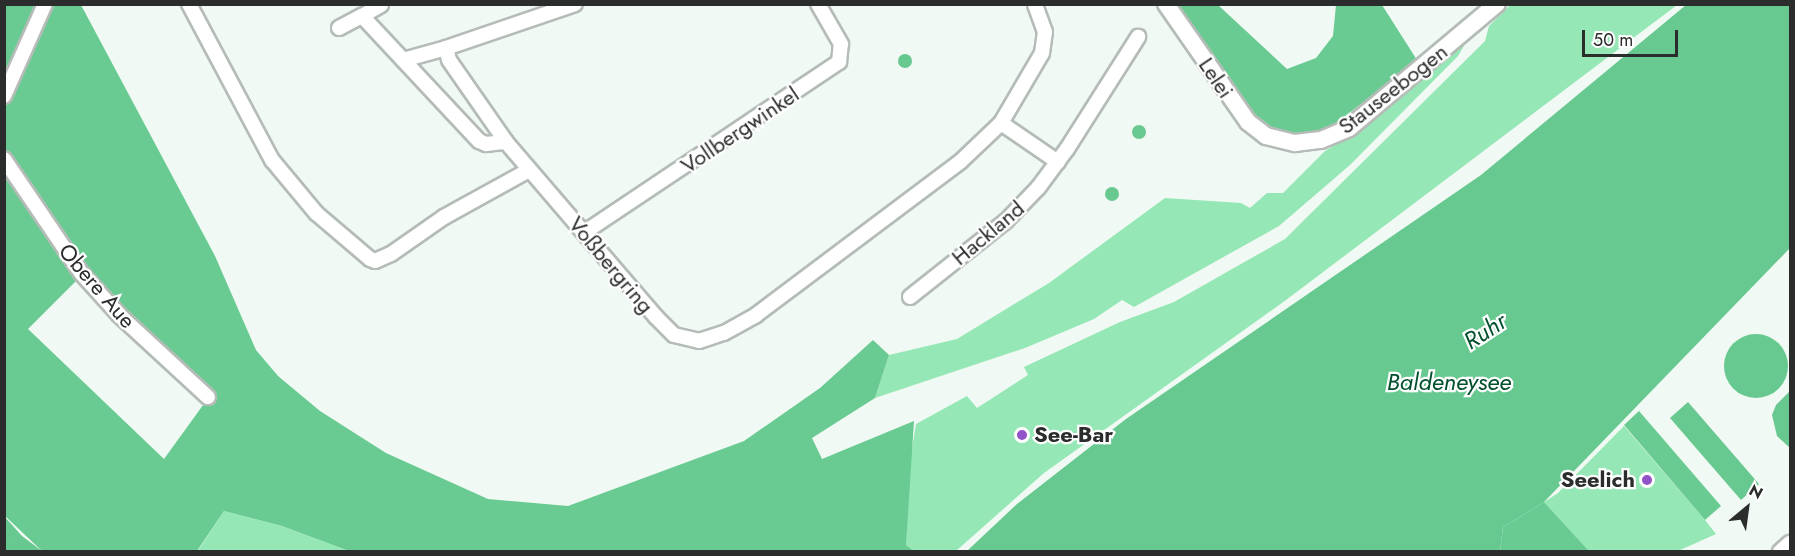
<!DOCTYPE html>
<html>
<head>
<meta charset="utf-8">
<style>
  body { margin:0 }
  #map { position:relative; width:1795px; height:556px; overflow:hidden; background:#f0f9f3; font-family:Jost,sans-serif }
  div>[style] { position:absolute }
  .green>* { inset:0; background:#95e8b5 }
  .forest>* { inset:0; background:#69cb92 }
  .water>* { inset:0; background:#67c990 }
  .round { border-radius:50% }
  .roads { filter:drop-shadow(2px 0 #b5bcb7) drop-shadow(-2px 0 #b5bcb7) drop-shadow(0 2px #b5bcb7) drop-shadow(0 -2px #b5bcb7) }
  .minor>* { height:14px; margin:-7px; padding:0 7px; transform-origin:7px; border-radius:7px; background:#fff }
  .tertiary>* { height:16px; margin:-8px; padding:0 8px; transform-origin:8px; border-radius:8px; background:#fff }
  .dots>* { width:16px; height:16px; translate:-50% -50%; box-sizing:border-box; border:3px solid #fff; border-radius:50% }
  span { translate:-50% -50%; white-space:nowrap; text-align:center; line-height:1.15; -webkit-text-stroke:4.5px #fff; paint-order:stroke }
  .street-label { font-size:22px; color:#2a2d2b }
  .poi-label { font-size:22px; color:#2a2d2b; font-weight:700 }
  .left { translate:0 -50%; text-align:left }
  .right { translate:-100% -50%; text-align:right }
  .water-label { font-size:24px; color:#00502c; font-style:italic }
  .frame { position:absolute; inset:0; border:6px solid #2a2d2b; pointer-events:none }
  .north { position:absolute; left:1717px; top:478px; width:60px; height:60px; -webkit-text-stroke:4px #fff; paint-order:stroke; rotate:29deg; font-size:16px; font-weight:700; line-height:24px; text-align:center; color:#2a2d2b }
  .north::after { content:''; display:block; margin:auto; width:21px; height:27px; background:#2a2d2b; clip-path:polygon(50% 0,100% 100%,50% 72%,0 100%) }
  .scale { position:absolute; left:1582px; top:30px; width:96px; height:27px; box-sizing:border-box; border:3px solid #2a2d2b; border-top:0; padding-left:8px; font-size:18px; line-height:21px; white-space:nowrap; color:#2a2d2b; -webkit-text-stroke:4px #fff; paint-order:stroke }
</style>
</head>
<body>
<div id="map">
  <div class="green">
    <div style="clip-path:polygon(1510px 5px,1677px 5px,1286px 300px,1044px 473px,956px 551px,914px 551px,906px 545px,908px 473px,916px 424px,967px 396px,977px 408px,1028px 375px,1024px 367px,1120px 322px,1174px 302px,1285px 239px,1485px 41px,1489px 26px)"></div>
    <div style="clip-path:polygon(1469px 37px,1458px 56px,1350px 165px,1279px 226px,1134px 307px,1122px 300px,1094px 319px,1025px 348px,875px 398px,889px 355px,957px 339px,1049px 283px,1165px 198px,1241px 203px,1250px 208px,1267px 193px,1283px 193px,1325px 151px,1356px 132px)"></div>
    <div style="clip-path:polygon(1624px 426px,1705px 520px,1716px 534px,1678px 551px,1589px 551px,1544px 502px,1558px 493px)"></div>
    <div style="clip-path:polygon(224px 511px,282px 526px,349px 551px,197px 552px)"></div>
  </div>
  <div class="forest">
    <div style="clip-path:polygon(5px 5px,41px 5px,5px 90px)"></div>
    <div style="clip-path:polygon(49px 5px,81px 5px,215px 256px,256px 350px,278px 376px,320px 411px,386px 453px,488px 499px,568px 506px,744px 441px,820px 388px,873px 340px,889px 355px,875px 398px,812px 438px,822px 459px,914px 421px,906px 545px,914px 551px,349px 551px,282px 526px,224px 511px,197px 551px,42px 551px,5px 516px,4px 162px,81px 276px,28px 329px,164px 459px,206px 401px,83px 273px,5px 155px,5px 103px)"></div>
    <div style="clip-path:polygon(1169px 5px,1218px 5px,1287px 69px,1316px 58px,1333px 36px,1336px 5px,1382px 5px,1417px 60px,1334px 125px,1318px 133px,1295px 135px,1267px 125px,1247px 110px)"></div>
    <div style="clip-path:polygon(1639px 411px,1721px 506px,1705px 520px,1624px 425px)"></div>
    <div style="clip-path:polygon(1544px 502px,1589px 551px,1500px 551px,1503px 527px)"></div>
  </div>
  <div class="water">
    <div style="clip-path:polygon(1686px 5px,1790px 5px,1790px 248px,1544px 502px,1503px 527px,1500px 551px,967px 551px,1017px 504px,1126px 419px,1481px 175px)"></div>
    <div class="round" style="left:898px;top:54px;width:14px;height:14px"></div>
    <div class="round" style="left:1132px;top:125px;width:14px;height:14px"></div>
    <div class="round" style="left:1105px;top:187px;width:14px;height:14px"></div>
    <div class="round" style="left:1724px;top:334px;width:64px;height:64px"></div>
    <div style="clip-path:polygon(1790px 391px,1790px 448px,1777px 436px,1772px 415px,1776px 405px)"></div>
    <div style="clip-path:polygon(1688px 402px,1759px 484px,1741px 500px,1670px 418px)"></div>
    <div style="clip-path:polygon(4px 516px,22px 536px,42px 551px,5px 551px)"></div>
  </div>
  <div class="roads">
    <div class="minor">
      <div style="left:189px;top:4px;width:177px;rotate:62deg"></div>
      <div style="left:272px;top:160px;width:69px;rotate:50.3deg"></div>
      <div style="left:316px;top:213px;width:71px;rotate:40.4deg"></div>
      <div style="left:370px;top:259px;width:5px;rotate:22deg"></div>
      <div style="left:375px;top:261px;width:17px;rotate:-24deg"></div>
      <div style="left:391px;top:254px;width:65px;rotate:-34.9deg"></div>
      <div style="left:444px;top:217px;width:97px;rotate:-28.9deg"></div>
      <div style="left:575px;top:4px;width:136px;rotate:161.2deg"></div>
      <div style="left:446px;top:48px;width:12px;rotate:76deg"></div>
      <div style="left:449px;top:60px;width:100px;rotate:55.2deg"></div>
      <div style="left:506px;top:142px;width:230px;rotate:49.4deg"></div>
      <div style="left:656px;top:317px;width:25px;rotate:45deg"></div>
      <div style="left:674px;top:335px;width:26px;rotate:13deg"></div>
      <div style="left:699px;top:341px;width:26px;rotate:-18deg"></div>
      <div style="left:724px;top:333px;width:37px;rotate:-29deg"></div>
      <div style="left:756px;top:315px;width:256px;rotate:-36.9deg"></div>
      <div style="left:961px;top:161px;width:55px;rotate:-43.5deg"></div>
      <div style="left:1001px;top:123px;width:81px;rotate:-59.6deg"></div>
      <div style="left:1042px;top:53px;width:21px;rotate:-82deg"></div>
      <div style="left:1045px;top:32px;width:30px;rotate:-110deg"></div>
      <div style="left:362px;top:16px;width:22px;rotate:-30deg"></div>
      <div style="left:339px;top:28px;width:26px;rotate:-28deg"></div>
      <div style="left:362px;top:16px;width:171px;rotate:46.9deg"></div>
      <div style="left:479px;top:141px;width:8px;rotate:23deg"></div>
      <div style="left:486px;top:144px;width:20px;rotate:-6deg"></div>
      <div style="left:403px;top:60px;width:45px;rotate:-15.6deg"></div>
      <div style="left:4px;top:96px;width:101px;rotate:-66deg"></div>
      <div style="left:1001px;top:123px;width:69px;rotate:34.4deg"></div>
      <div style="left:4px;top:159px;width:139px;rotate:55.9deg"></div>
      <div style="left:82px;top:274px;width:55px;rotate:47.9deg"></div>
      <div style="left:119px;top:315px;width:121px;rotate:42.7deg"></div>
      <div style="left:585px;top:232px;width:306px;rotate:-33.8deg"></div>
      <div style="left:839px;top:62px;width:18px;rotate:-84deg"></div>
      <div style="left:841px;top:44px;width:46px;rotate:-119.9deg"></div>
      <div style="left:910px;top:297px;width:122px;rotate:-38.4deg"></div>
      <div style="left:1006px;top:221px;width:46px;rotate:-45.9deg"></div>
      <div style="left:1038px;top:188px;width:49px;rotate:-53.4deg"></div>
      <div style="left:1067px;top:149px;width:133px;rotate:-57.6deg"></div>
    </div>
    <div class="tertiary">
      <div style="left:1166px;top:4px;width:144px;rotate:55.2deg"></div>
      <div style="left:1248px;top:122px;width:23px;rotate:38deg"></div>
      <div style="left:1266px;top:136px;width:30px;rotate:14deg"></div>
      <div style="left:1295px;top:143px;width:26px;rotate:-7deg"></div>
      <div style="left:1321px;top:140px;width:30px;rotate:-23deg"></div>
      <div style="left:1349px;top:128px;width:193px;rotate:-40deg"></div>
      <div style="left:1781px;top:552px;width:12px;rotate:-42deg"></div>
    </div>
  </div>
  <div class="dots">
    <div style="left:1022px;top:435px;background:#9253c9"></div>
    <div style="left:1647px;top:480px;background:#9253c9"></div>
  </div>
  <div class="street-label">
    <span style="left:1216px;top:78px;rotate:56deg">Lelei</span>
    <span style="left:1393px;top:89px;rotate:-38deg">Stauseebogen</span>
    <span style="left:740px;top:130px;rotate:-34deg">Vollbergwinkel</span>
    <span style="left:988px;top:233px;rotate:-40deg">Hackland</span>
    <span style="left:611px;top:265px;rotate:50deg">Voßbergring</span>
    <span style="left:97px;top:286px;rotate:49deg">Obere Aue</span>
  </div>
  <div class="poi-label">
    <span class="left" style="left:1034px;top:435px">See-Bar</span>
    <span class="right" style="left:1635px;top:480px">Seelich</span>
  </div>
  <div class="water-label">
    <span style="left:1485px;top:331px;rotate:-33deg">Ruhr</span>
    <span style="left:1449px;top:382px">Baldeneysee</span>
  </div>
  <div class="frame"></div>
  <div class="north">N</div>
  <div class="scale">50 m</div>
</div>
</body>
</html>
